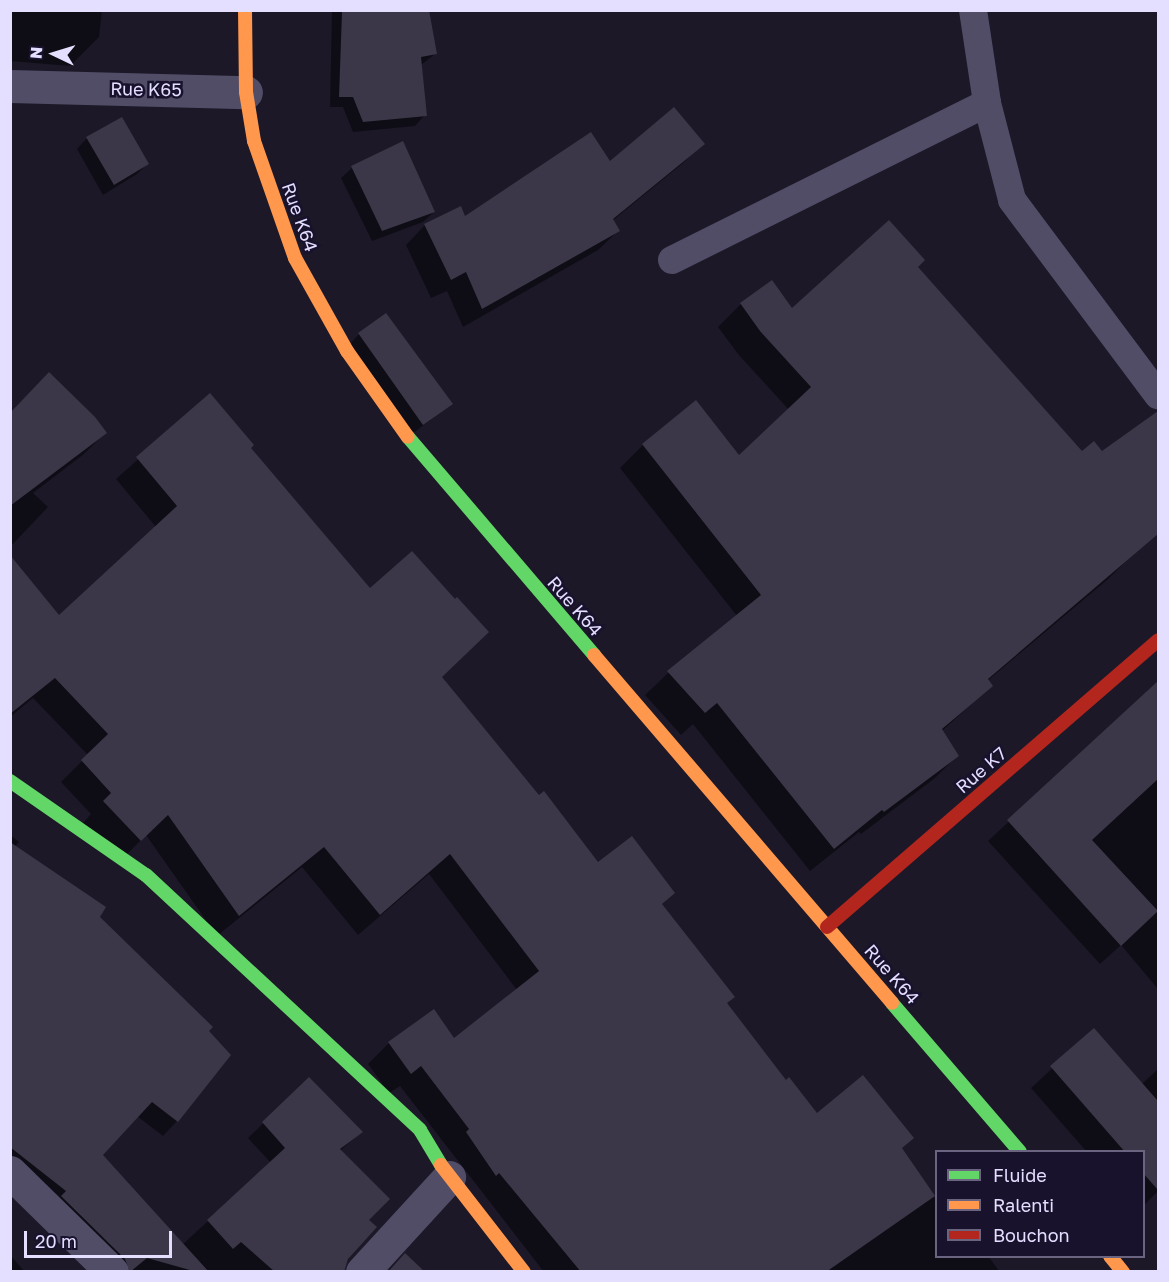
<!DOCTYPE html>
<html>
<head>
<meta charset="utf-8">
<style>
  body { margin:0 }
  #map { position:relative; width:1169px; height:1282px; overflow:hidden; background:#1c1827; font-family:"Golos Text",sans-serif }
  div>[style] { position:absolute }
  .shadow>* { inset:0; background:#0007 }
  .building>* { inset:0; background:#3b3748 }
  .lane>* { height:28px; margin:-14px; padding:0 14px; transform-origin:14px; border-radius:14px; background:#514d67 }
  .street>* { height:33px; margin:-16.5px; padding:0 16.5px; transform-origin:16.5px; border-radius:16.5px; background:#514d67 }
  .fast>* { height:14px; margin:-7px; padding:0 7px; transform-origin:7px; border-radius:7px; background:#63d668 }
  .slow>* { height:14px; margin:-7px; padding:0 7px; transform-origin:7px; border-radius:7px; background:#ff974d }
  .jam>* { height:14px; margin:-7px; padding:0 7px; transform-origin:7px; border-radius:7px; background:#b3261e }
  span { translate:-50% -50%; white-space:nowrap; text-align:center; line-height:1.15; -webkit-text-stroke:5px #19122d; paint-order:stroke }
  .street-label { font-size:18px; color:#e4deff }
  .frame { position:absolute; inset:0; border:12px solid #e4deff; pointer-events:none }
  .legend { position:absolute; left:935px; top:1150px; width:210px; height:108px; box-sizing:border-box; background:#19122d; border:2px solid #6a6481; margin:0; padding:8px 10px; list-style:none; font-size:18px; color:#e4deff }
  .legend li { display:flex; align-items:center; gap:12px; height:30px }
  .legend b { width:30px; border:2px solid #6a6481 }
  .north { position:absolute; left:24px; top:24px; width:60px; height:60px; -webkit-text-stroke:4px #19122d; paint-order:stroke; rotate:274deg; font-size:16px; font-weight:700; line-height:24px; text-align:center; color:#e4deff }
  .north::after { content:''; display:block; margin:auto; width:21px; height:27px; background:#e4deff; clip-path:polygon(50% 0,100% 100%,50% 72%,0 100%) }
  .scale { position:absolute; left:24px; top:1231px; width:148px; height:27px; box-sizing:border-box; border:3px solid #e4deff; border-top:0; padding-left:8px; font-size:18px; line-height:21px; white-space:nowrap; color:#e4deff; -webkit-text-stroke:4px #19122d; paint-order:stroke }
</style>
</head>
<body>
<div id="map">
  <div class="shadow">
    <div style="clip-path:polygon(10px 10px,102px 10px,99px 37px,70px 66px,10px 61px)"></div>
    <div style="clip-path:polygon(332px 10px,428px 10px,435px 54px,421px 65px,425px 115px,415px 126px,353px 132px,343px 107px,330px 107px)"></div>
    <div style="clip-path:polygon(87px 138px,147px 164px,137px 174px,103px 195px,77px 149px)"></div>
    <div style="clip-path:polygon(703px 143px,683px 163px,612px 221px,618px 231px,598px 250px,463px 327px,447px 291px,431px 298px,406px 245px,425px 225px,464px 218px,610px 163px)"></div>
    <div style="clip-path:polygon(352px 168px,434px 212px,423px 222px,372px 241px,341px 178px)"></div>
    <div style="clip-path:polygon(916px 267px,1082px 454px,1102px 453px,1158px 413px,1158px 530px,1107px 580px,987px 681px,991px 686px,942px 731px,958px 755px,935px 778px,861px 834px,859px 832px,810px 871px,693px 724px,681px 735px,645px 695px,668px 673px,737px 616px,620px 468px,643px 445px,696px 402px,739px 457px,789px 410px,738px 354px,718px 327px,741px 304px,772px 282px,792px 310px)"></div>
    <div style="clip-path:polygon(359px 334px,451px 404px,412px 434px,349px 345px)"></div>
    <div style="clip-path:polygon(210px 395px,250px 448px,597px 865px,673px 893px,661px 905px,725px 1004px,785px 1082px,817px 1115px,912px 1138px,901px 1149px,936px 1200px,936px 1256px,988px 1256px,1000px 1272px,544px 1272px,400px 1086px,389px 1093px,368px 1064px,389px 1043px,453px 1040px,517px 990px,429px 874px,358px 935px,302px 867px,217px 936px,146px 835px,120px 861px,83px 823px,91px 814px,61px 782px,88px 755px,33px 698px,10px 717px,10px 557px,58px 617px,156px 527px,116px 479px)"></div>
    <div style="clip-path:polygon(10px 414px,105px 433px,84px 454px,33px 493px,48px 507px,10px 547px)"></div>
    <div style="clip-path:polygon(1158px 683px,1158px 989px,1121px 945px,1100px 964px,988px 841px)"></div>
    <div style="clip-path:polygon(10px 835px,19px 842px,15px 846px,98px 917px,207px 1031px,177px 1121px,163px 1136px,137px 1116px,101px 1155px,182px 1245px,271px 1163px,248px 1138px,309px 1079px,361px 1132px,340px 1151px,367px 1220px,342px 1272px,109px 1272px,10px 1175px)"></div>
    <div style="clip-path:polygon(1094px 1030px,1142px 1084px,1158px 1069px,1158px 1191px,1144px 1205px,1144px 1152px,1087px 1152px,1031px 1088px)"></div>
    <div style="clip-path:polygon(10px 1255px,25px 1272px,10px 1272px)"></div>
  </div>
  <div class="building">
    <div style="clip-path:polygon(429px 10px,437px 54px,421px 57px,427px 116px,363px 122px,353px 97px,339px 97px,342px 12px)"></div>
    <div style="clip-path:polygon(674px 107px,705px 144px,613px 219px,620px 231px,482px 309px,466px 272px,451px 280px,424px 224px,461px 206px,465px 216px,591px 132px,610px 161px)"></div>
    <div style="clip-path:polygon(122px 117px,149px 164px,114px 185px,86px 137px)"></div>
    <div style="clip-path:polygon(403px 141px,435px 212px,382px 231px,351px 166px)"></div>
    <div style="clip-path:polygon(889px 220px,925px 260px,918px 267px,1082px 451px,1094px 441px,1102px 451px,1158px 411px,1158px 534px,988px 679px,993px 686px,942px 729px,959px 756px,884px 812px,882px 810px,834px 849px,717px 703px,705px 713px,667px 671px,761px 595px,642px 444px,696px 400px,739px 455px,811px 387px,760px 331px,740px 303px,772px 280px,792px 308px)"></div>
    <div style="clip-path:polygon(386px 313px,453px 404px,423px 425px,358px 333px)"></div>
    <div style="clip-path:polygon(49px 372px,95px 417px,107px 433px,10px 506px,10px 413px)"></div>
    <div style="clip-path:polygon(210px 393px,254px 445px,251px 448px,370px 588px,412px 551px,455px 599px,457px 597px,489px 632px,442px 677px,539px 795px,544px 791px,598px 862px,632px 836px,675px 893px,662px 904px,735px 997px,727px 1003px,786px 1080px,789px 1077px,817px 1113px,863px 1075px,914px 1138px,902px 1148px,935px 1196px,826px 1272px,581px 1272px,499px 1173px,496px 1176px,466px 1132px,469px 1129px,421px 1066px,411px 1074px,388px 1042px,434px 1009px,454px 1038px,539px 971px,450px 854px,380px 915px,324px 847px,239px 916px,168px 815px,141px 841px,103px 801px,111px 793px,81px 760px,108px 734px,55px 678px,10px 714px,10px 555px,59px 615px,177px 506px,136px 457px)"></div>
    <div style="clip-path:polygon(1158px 681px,1158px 779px,1092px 840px,1158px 911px,1121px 946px,1007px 820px)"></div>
    <div style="clip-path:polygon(10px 842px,106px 907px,100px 917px,213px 1027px,209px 1031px,231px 1055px,178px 1122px,152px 1102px,103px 1155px,209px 1272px,197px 1272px,147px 1258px,130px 1272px,125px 1259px,61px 1196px,66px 1191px,10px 1147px)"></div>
    <div style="clip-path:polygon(1094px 1028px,1158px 1101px,1158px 1190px,1143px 1173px,1143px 1152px,1125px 1152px,1050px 1066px)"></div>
    <div style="clip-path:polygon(309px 1077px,363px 1132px,340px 1149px,390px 1199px,369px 1220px,377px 1227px,348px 1259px,344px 1272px,275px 1272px,241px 1242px,233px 1249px,207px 1220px,285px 1148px,262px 1122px)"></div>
    <div style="clip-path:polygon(405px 1253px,425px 1272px,388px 1272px)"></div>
  </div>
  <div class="lane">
    <div style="left:973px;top:10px;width:94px;rotate:81.4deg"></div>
    <div style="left:987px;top:103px;width:100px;rotate:75.5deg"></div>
    <div style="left:1012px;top:200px;width:244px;rotate:53.2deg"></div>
    <div style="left:672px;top:260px;width:352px;rotate:-26.5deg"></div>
  </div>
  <div class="street">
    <div style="left:10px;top:86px;width:236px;rotate:1.5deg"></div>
    <div style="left:10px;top:1172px;width:143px;rotate:44.4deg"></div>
    <div style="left:362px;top:1272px;width:129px;rotate:-47.5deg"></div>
  </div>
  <div class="fast">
    <div style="left:408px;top:437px;width:287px;rotate:49.5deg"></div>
    <div style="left:10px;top:781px;width:165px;rotate:34.7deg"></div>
    <div style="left:146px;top:875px;width:374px;rotate:42.9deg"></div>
    <div style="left:420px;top:1130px;width:41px;rotate:59deg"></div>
    <div style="left:892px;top:1003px;width:196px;rotate:49.3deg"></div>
  </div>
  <div class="slow">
    <div style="left:245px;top:10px;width:82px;rotate:89.3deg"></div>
    <div style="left:246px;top:92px;width:50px;rotate:80.7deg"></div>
    <div style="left:254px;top:141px;width:124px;rotate:70.7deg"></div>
    <div style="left:295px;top:258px;width:107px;rotate:60.8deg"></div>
    <div style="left:347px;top:351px;width:105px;rotate:54.7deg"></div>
    <div style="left:594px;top:655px;width:458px;rotate:49.4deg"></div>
    <div style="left:441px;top:1165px;width:135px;rotate:52.2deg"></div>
    <div style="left:1110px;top:1256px;width:21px;rotate:51deg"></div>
  </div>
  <div class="jam">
    <div style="left:827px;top:927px;width:438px;rotate:-40.9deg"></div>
  </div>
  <div class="street-label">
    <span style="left:146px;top:89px;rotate:1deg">Rue K65</span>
    <span style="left:300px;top:217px;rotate:70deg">Rue K64</span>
    <span style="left:575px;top:606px;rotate:49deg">Rue K64</span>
    <span style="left:981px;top:770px;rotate:-41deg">Rue K7</span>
    <span style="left:892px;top:974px;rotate:49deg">Rue K64</span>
  </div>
  <div class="frame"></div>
  <ul class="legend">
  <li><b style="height:8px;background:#63d668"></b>Fluide</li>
  <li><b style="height:8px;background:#ff974d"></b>Ralenti</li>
  <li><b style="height:8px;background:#b3261e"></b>Bouchon</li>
  </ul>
  <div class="north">N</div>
  <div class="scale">20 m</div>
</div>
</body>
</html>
